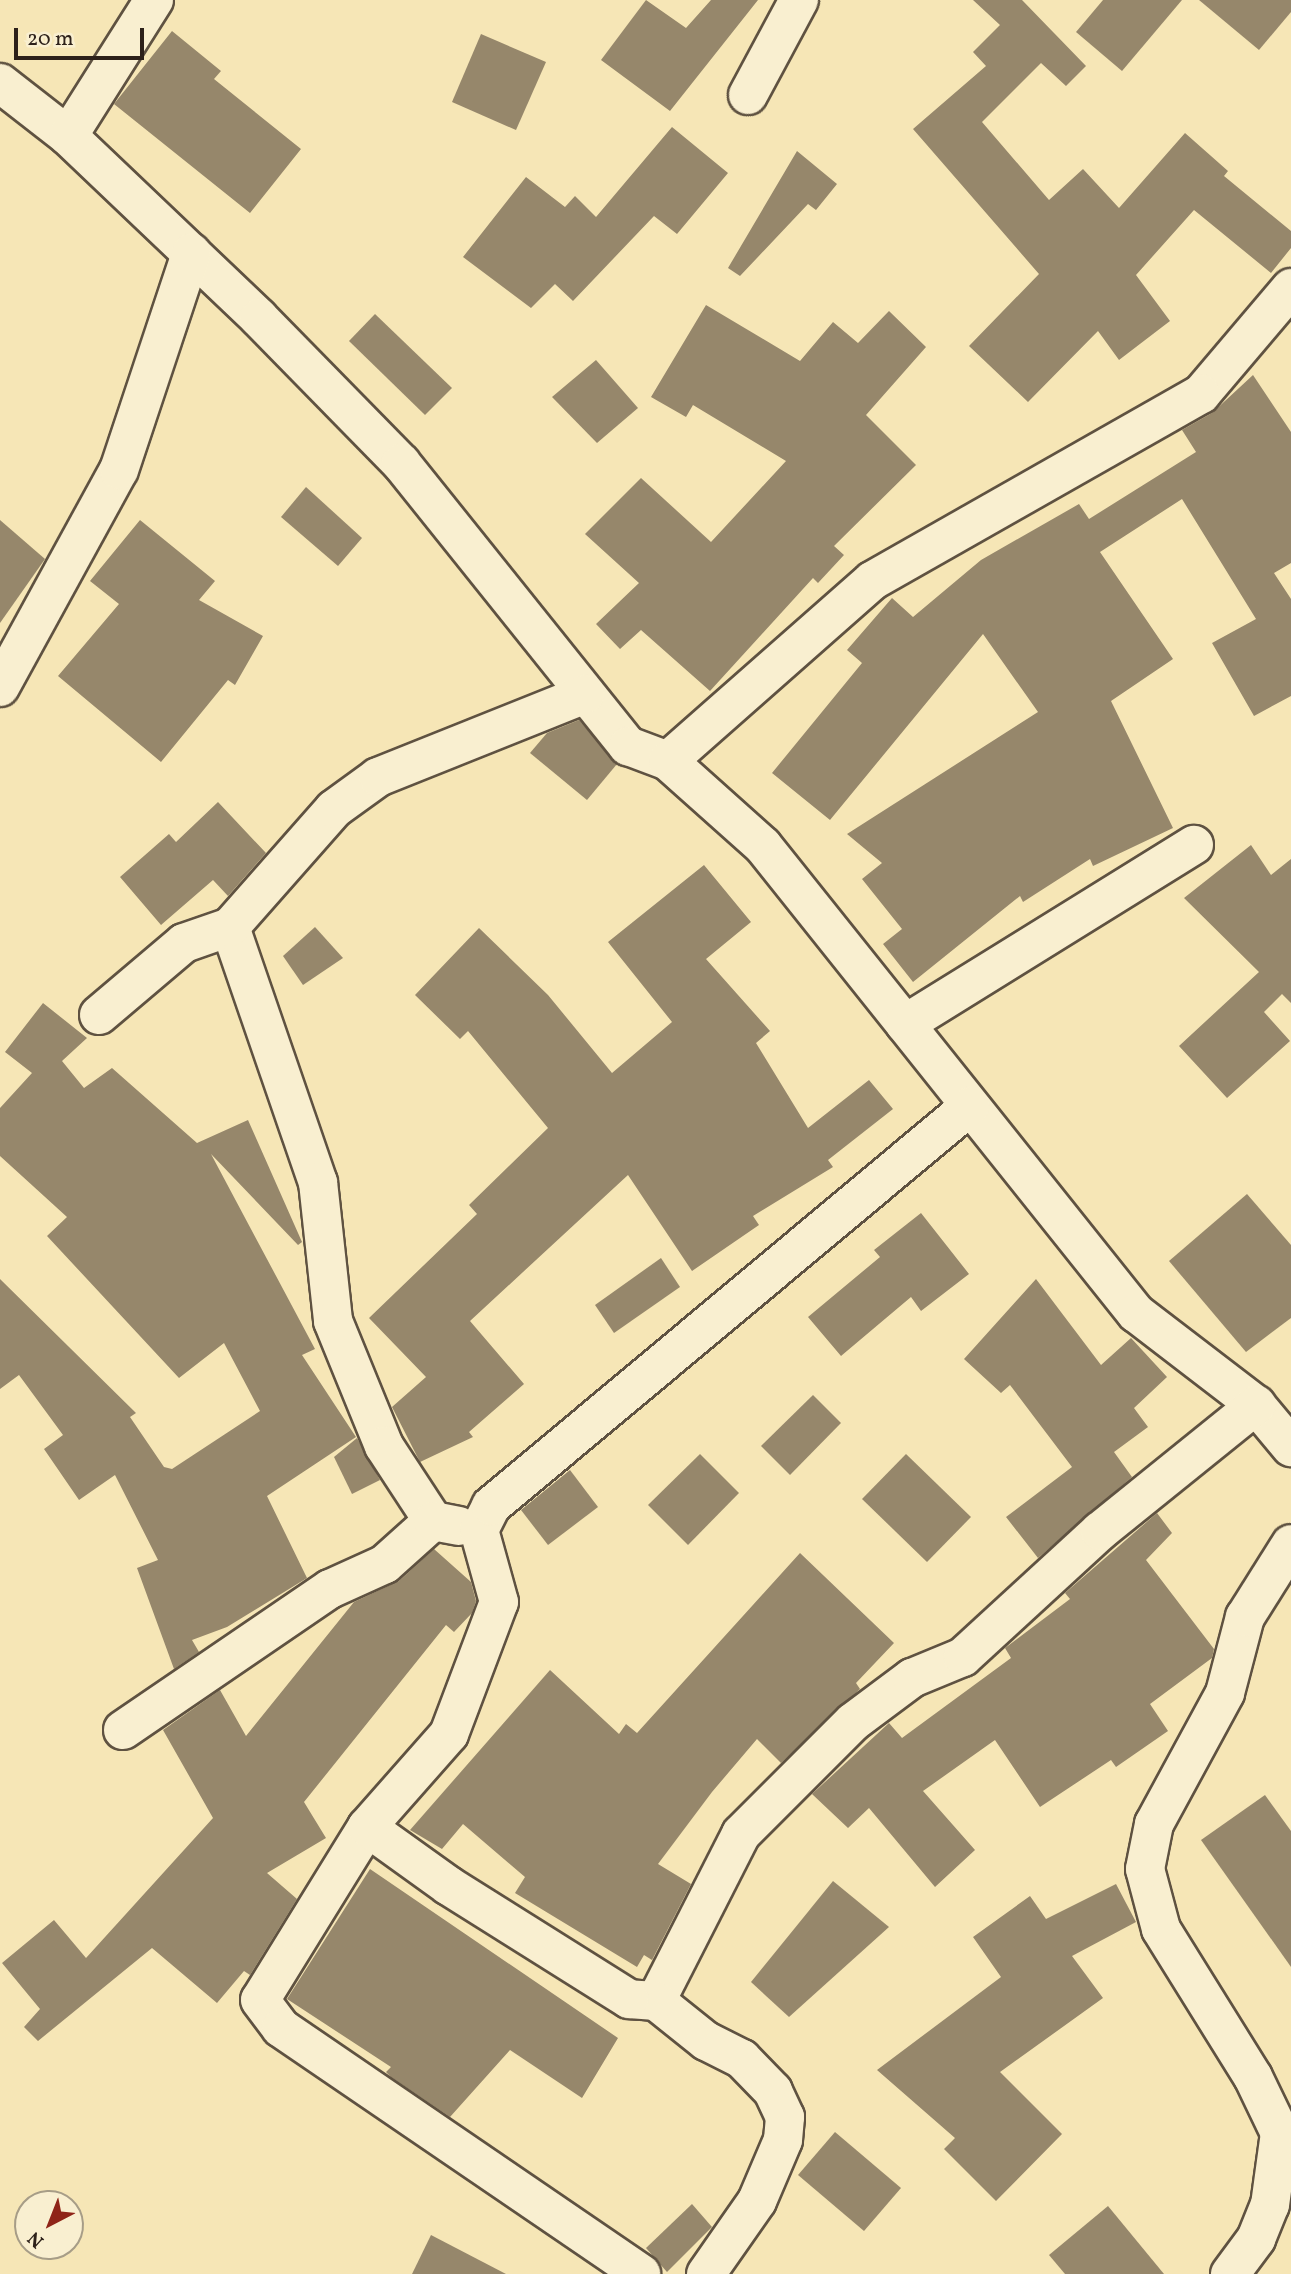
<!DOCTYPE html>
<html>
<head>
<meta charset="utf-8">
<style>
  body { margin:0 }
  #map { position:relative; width:1291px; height:2274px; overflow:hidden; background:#f6e6b6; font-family:Vollkorn,serif }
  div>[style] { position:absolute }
  .building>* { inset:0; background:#96876b }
  .roads { filter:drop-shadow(2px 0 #5f5241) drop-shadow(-2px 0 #5f5241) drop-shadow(0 2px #5f5241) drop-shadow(0 -2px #5f5241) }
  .street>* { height:38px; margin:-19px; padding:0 19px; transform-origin:19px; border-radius:19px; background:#f9efd0 }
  span { translate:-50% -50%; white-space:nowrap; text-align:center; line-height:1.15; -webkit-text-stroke:5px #f9efd0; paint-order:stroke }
  .north { position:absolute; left:14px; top:2190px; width:70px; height:70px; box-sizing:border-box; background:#f9efd0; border:2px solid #a79d87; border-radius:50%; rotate:222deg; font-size:19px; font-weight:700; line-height:28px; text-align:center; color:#2d211a }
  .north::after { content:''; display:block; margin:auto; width:24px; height:32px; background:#8f2418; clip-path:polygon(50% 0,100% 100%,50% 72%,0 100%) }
  .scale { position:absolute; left:14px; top:28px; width:130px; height:32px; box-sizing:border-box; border:4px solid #2d211a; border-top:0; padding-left:9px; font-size:21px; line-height:24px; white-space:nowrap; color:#2d211a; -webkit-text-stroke:5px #f9efd0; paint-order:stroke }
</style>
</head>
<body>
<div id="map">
  <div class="building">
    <div style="clip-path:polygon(646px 0,686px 28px,711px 0,758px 0,670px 111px,601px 60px)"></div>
    <div style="clip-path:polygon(973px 0,1022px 0,1086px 66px,1066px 86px,1041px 63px,982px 122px,1049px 200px,1083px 169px,1119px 208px,1185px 133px,1228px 171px,1224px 176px,1291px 231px,1291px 248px,1271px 273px,1194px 210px,1136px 275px,1170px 321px,1119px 360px,1098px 331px,1028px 402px,969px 346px,1039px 274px,913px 129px,986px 66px,973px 52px,1000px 25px)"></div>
    <div style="clip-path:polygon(1103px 0,1182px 0,1122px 71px,1076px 32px)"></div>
    <div style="clip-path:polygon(1199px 0,1291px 0,1291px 12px,1259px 50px)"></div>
    <div style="clip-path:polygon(172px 31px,221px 71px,214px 79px,301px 149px,250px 213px,114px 104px)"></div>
    <div style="clip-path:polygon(481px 34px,546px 62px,516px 130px,452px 102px)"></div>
    <div style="clip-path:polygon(672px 127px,728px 173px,677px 234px,654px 216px,573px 301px,555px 284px,531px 308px,463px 257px,526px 177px,565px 207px,575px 196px,596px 217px)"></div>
    <div style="clip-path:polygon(797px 151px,837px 184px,816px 210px,808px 204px,740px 276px,728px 268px)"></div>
    <div style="clip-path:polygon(706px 305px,800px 361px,833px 322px,858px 343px,889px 311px,926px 347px,866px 415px,916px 465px,834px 546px,844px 555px,818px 583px,813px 578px,710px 691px,641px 630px,620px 649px,596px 624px,639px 583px,585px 534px,641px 478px,711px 542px,786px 461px,693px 405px,686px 417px,651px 397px)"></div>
    <div style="clip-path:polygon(375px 314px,452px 388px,425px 415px,349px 341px)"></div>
    <div style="clip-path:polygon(596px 360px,638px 408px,597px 443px,552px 397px)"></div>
    <div style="clip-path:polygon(1253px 375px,1291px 432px,1291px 563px,1274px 573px,1291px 599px,1291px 696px,1254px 716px,1212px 643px,1256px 619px,1182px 499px,1100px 552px,1173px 659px,1111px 701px,1173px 828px,1093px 866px,1090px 859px,1023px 902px,1020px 896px,913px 982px,883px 944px,902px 929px,862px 879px,882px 863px,847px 834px,1038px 712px,983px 634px,830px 820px,772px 773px,862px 663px,847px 650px,892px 598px,913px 617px,981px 560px,1079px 504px,1089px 519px,1196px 452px,1182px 430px,1212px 413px)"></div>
    <div style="clip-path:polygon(306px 487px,362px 538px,338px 566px,281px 517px)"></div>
    <div style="clip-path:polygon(0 520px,45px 559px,0 623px)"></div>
    <div style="clip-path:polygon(140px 520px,215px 581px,199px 600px,263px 636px,235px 685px,228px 680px,161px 762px,58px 676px,119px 604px,90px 581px)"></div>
    <div style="clip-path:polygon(579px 720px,617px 764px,587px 800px,530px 753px,547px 733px)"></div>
    <div style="clip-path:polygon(218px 802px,266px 853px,228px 896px,213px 880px,161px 925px,120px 877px,169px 834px,176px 842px)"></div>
    <div style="clip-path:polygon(1251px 845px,1271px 875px,1291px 859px,1291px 1003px,1282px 994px,1264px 1012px,1290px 1041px,1227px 1098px,1179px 1046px,1259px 972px,1184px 898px)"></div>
    <div style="clip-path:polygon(704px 865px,751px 922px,706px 959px,770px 1031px,756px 1043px,808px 1128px,869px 1080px,893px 1109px,828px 1160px,833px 1167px,753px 1216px,759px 1225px,692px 1271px,628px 1175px,470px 1321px,524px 1384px,469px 1432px,473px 1437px,420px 1462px,392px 1407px,426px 1377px,369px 1318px,477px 1214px,469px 1205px,548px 1128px,468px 1031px,460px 1039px,415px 995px,479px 928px,548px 995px,612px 1073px,672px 1022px,608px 942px)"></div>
    <div style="clip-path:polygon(315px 927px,343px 958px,303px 985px,283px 956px)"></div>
    <div style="clip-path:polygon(43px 1003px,87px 1038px,62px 1061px,84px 1088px,112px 1068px,197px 1143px,248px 1120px,302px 1242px,298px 1245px,211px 1154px,315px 1349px,302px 1355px,356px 1437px,267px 1496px,307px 1578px,227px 1627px,192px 1640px,199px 1652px,174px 1669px,137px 1568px,158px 1560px,115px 1475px,79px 1500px,44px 1449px,63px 1435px,19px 1375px,0 1389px,0 1279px,136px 1413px,130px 1417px,164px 1467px,172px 1469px,260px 1411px,224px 1343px,179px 1378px,47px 1236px,67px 1217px,0 1156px,0 1108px,32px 1073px,5px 1052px)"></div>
    <div style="clip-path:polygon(1247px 1194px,1291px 1245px,1291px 1318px,1246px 1352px,1169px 1261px)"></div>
    <div style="clip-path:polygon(921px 1213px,969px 1274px,921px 1311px,911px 1297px,841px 1356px,808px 1317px,880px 1257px,874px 1250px)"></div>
    <div style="clip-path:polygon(661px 1258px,680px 1287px,614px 1333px,595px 1305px)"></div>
    <div style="clip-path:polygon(1036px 1279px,1101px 1365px,1131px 1338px,1167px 1377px,1134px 1408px,1148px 1427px,1114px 1452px,1132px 1477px,1038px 1558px,1006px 1517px,1072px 1467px,1010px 1385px,1001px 1393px,964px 1359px)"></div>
    <div style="clip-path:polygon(813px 1395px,841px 1423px,790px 1475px,761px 1446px)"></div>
    <div style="clip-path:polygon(357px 1438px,380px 1480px,352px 1494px,334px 1457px)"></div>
    <div style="clip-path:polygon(700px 1454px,739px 1493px,688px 1545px,648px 1505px)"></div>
    <div style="clip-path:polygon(906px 1454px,971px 1517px,927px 1562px,862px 1499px)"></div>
    <div style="clip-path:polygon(570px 1470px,598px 1507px,548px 1545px,521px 1510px)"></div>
    <div style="clip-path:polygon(1157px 1513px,1172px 1533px,1146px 1560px,1214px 1649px,1212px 1658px,1150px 1704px,1168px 1731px,1116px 1767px,1111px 1760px,1040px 1807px,995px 1740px,923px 1791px,975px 1850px,935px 1887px,869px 1808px,848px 1828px,812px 1794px,889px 1723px,902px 1738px,1011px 1658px,1005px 1648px,1070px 1599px,1065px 1593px)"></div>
    <div style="clip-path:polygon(434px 1549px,471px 1582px,476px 1601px,472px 1613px,454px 1632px,446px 1625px,304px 1802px,326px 1838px,267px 1873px,297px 1899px,250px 1975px,244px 1971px,217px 2003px,152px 1948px,38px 2041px,24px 2027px,40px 2009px,2px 1963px,54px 1920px,86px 1958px,213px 1818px,163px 1730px,220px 1690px,246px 1736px,354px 1602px,399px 1581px)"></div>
    <div style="clip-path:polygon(800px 1553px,894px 1643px,856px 1683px,860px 1689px,781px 1763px,757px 1739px,712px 1792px,658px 1864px,691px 1884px,652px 1960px,644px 1955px,637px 1967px,515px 1893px,525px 1877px,463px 1824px,442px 1849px,410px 1830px,550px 1670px,619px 1734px,626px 1724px,637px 1733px)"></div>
    <div style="clip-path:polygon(1265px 1795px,1291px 1831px,1291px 1967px,1201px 1840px)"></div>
    <div style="clip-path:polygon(370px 1869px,618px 2038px,582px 2098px,510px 2050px,450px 2117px,391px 2077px,386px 2072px,391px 2067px,287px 1999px)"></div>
    <div style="clip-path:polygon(833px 1881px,889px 1927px,789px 2017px,751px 1982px)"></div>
    <div style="clip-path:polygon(1116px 1884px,1136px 1922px,1072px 1956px,1103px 1998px,1000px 2072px,1062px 2134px,996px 2201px,944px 2149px,955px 2138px,877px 2070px,1001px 1977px,973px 1937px,1030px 1896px,1046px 1919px)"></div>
    <div style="clip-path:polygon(835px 2132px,901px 2188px,864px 2231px,798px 2175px)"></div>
    <div style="clip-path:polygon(692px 2204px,712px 2227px,667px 2272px,646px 2248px)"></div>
    <div style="clip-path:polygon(1108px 2206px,1164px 2274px,1065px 2274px,1049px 2255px)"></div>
    <div style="clip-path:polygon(431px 2235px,506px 2274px,412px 2274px)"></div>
  </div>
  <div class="roads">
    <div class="street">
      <div style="left:0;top:83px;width:86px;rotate:37.9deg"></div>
      <div style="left:68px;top:136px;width:264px;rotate:43.6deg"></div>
      <div style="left:259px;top:318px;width:203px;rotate:45.6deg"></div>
      <div style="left:401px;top:463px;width:363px;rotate:51.3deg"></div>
      <div style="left:628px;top:746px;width:43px;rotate:20.6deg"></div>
      <div style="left:748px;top:95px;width:108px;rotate:-61.8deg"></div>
      <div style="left:68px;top:136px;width:161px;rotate:-57.7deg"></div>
      <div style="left:1291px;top:288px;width:139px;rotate:130.3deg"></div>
      <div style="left:1201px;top:394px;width:378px;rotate:150.4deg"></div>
      <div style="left:872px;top:581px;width:272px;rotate:138.6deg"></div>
      <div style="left:668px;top:761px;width:127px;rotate:41.8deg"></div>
      <div style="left:763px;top:846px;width:598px;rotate:51.39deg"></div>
      <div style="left:1136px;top:1313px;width:151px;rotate:37.5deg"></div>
      <div style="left:1256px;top:1405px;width:55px;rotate:50.2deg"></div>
      <div style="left:0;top:687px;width:247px;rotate:-61.3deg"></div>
      <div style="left:119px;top:470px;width:229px;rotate:-71.6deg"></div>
      <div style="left:230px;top:927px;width:270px;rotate:71deg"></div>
      <div style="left:318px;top:1182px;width:140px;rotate:83.8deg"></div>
      <div style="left:333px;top:1321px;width:135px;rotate:67.8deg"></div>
      <div style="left:384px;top:1446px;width:90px;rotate:56.8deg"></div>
      <div style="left:99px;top:1015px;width:111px;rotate:-40.3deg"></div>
      <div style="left:184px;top:943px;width:49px;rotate:-19.2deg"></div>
      <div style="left:230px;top:927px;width:157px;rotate:-48.6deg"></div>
      <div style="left:334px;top:809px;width:54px;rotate:-36deg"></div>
      <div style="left:378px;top:777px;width:223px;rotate:-21.8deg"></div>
      <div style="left:905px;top:1024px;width:340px;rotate:-31.8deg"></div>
      <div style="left:123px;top:1730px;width:250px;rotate:-34.3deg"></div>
      <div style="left:330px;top:1589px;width:60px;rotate:-24.4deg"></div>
      <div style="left:385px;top:1564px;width:64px;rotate:-41.9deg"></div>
      <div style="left:433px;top:1521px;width:26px;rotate:11deg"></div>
      <div style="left:367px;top:1827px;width:203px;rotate:121.7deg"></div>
      <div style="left:260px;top:2000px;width:35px;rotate:53deg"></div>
      <div style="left:281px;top:2028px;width:436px;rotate:34.3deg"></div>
      <div style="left:656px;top:2001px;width:187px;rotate:-63deg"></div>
      <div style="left:741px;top:1834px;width:158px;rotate:-45deg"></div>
      <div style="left:853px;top:1722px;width:74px;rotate:-36.7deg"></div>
      <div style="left:912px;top:1678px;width:55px;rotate:-22.4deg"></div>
      <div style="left:963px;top:1657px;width:186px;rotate:-42.6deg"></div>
      <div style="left:1100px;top:1531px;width:201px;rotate:-38.9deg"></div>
      <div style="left:706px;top:2274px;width:89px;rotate:-55.1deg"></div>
      <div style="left:757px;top:2201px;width:66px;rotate:-66.9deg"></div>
      <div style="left:783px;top:2140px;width:23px;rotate:-85deg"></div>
      <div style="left:785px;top:2117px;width:29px;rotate:-115deg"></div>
      <div style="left:773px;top:2091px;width:45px;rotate:-134.1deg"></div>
      <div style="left:742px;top:2059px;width:40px;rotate:-153.4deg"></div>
      <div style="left:706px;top:2041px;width:64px;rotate:-141.3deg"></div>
      <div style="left:656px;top:2001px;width:27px;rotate:-176deg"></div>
      <div style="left:629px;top:1999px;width:213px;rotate:-147.9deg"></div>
      <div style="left:449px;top:1886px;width:101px;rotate:-144.3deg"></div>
      <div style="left:367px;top:1827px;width:124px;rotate:-48.6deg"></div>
      <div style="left:449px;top:1734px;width:141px;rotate:-69.3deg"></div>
      <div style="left:499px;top:1602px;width:75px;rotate:-105.5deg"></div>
      <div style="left:479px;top:1530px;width:27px;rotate:-63deg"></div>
      <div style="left:491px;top:1506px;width:624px;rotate:-39.86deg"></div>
      <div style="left:1230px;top:2274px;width:44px;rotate:-53.4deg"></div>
      <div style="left:1256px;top:2239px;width:37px;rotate:-68deg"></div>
      <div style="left:1270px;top:2205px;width:73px;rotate:-82.1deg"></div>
      <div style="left:1280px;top:2133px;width:62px;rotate:-115.7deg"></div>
      <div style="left:1253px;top:2077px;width:174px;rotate:-121.9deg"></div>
      <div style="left:1161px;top:1929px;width:62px;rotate:-104.9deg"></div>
      <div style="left:1145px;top:1869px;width:46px;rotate:-78.7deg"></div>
      <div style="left:1154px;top:1824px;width:149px;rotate:-61.5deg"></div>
      <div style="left:1225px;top:1693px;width:79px;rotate:-75.3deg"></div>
      <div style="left:1245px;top:1617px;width:86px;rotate:-57.8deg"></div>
    </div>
  </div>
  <div class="north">N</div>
  <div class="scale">20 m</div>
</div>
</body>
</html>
